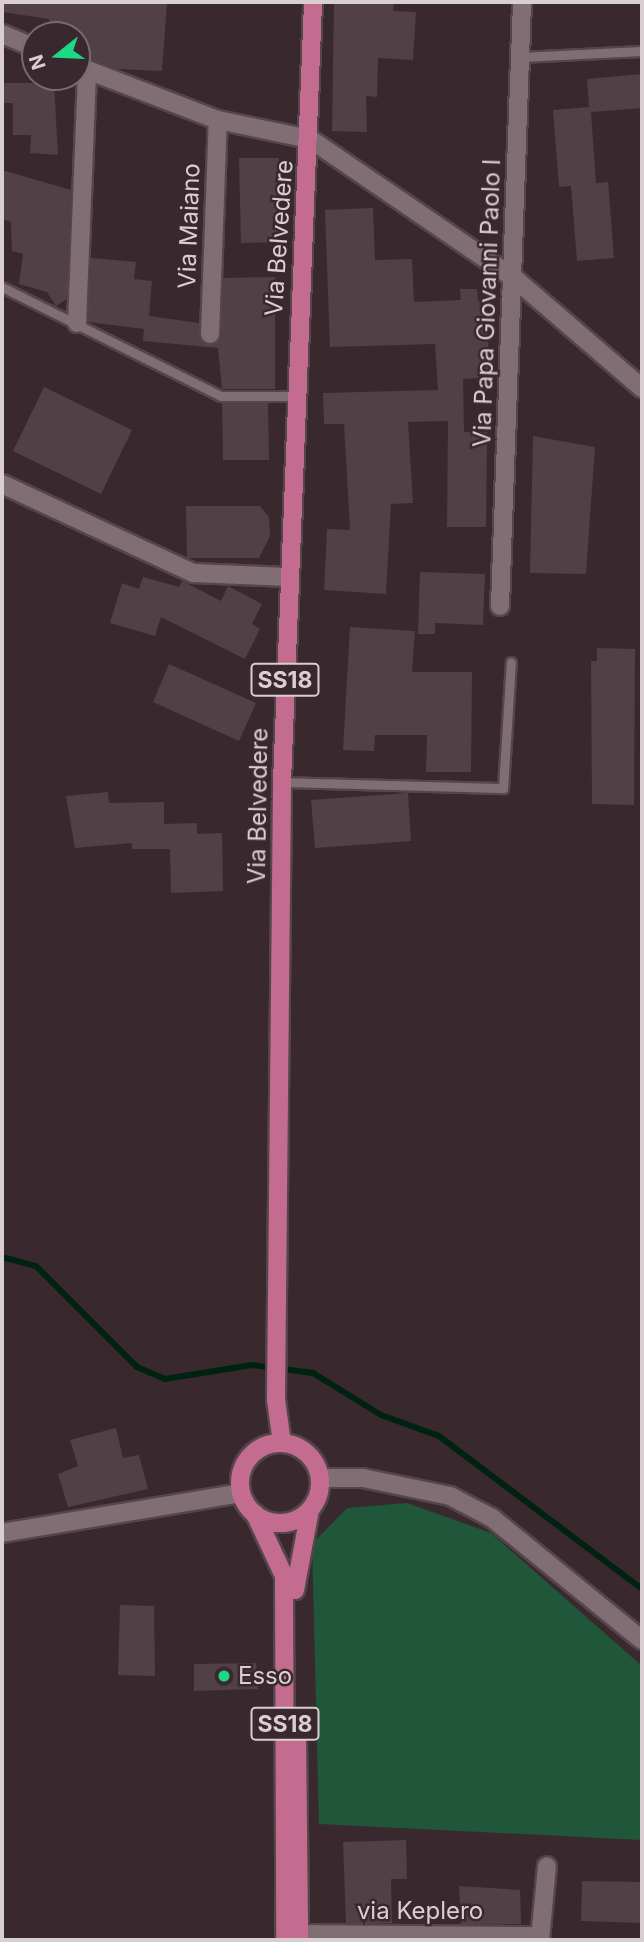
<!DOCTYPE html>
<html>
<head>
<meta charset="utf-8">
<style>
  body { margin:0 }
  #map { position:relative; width:644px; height:1942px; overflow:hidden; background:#39292e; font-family:Inter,sans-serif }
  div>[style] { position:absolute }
  .green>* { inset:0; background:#20563a }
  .stream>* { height:6px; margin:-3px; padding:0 3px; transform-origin:3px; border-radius:3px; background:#002210 }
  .building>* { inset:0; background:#514046 }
  .roads { filter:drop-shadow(2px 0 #54464b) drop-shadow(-2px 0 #54464b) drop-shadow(0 2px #54464b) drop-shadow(0 -2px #54464b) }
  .service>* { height:9px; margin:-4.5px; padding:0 4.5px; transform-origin:4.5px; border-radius:4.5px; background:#816d74 }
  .minor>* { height:18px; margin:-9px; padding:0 9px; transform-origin:9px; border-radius:9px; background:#816d74 }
  .primary>* { height:18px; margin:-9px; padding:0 9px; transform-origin:9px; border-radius:9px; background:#c36c90 }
  .primary>.ring { margin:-9px; padding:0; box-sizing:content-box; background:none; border:18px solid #c36c90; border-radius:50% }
  .dots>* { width:19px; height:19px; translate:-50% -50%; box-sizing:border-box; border:4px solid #39292e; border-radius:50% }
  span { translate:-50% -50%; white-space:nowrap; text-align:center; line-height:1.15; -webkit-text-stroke:5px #39292e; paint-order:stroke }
  .shield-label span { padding:2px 5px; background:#39292e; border:2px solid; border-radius:5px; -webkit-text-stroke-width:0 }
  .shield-label { font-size:23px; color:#d9ced2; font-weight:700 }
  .street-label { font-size:24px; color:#d9ced2 }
  .poi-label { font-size:24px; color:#d9ced2 }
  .left { translate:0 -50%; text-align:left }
  .frame { position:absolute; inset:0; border:4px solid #d9ced2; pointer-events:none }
  .north { position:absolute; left:21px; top:21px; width:70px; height:70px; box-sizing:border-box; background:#39292e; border:2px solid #796b70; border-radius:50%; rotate:252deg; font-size:19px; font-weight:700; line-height:28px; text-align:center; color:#d9ced2 }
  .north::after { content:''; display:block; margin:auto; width:24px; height:32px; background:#1cd988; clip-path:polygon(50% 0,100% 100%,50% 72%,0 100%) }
</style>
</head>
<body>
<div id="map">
  <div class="green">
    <div style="clip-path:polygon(407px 1503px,491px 1533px,642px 1666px,642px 1840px,319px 1824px,312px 1544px,347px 1508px)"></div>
  </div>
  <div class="stream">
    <div style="left:2px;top:1257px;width:35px;rotate:15deg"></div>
    <div style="left:36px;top:1266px;width:143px;rotate:45deg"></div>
    <div style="left:137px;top:1367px;width:30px;rotate:23deg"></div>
    <div style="left:165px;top:1379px;width:88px;rotate:-9.1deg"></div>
    <div style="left:252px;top:1365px;width:62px;rotate:7.5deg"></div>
    <div style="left:313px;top:1373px;width:80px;rotate:31.7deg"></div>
    <div style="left:381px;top:1415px;width:62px;rotate:19.9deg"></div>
    <div style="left:439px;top:1436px;width:254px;rotate:37deg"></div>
  </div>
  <div class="building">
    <div style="clip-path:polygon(2px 2px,167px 2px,162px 71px,118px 69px,77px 54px,77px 35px,48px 35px,49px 19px,2px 12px)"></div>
    <div style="clip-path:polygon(334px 2px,394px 4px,393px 11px,416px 12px,413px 60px,378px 58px,377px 97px,366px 96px,367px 132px,332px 131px)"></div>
    <div style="clip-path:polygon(642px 74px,642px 108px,591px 112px,596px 183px,608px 182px,614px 258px,577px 261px,571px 186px,559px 187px,553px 110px,589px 107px,587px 79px)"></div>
    <div style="clip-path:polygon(2px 83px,54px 83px,58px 155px,30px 153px,31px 135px,13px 135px,13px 103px,2px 103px)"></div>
    <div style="clip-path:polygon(239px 158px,279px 158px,280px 242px,241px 243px)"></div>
    <div style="clip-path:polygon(2px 170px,71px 190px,67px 299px,56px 306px,47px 292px,19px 284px,23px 254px,12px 251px,11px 222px,2px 219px)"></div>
    <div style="clip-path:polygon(373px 208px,375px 260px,412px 259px,414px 302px,461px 300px,460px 289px,477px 289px,478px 301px,486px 300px,490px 377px,463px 379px,464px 432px,487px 432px,486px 527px,447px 527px,448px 421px,408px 422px,413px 503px,391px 504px,386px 594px,324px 590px,327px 529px,350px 530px,344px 424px,324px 424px,323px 393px,438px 390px,435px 344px,330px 347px,325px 210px)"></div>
    <div style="clip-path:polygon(91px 258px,136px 262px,134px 279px,152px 281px,149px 316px,199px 323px,200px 339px,209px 345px,221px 335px,223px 278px,275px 277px,275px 389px,222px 389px,218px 348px,143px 341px,144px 329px,88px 322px)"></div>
    <div style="clip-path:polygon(44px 387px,132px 430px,101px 494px,13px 451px)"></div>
    <div style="clip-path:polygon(222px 403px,268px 403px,269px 460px,223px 460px)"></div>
    <div style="clip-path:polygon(533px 436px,595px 447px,586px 574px,530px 573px)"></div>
    <div style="clip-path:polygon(186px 506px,260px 506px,269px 517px,270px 536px,259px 558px,187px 558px)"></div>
    <div style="clip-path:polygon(420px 572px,485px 574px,483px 625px,435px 623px,435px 634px,418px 634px)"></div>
    <div style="clip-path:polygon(143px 577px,179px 587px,182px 581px,221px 601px,228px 586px,262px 604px,252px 624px,260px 629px,245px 659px,161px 617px,155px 636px,110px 623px,122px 583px,139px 589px)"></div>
    <div style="clip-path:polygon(350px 627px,415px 631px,412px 672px,472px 672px,471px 772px,426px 772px,427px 735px,375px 735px,374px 751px,343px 750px)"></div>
    <div style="clip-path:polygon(597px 648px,635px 649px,634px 805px,592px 804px,591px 661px,597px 661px)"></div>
    <div style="clip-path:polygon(169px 664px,256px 703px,239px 741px,153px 702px)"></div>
    <div style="clip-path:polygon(108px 792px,109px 803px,164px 802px,164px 824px,197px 823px,197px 834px,222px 833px,223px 891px,171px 893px,170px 849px,132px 849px,132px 843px,75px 848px,66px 796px)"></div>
    <div style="clip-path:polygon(408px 793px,411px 841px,315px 848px,311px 800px)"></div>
    <div style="clip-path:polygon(116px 1428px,123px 1458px,139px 1455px,148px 1489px,68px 1507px,58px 1474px,78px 1466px,70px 1440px)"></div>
    <div style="clip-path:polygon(120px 1605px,154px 1606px,155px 1676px,118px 1675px)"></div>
    <div style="clip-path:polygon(256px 1663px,258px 1689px,194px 1691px,194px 1664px)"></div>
    <div style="clip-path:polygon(406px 1840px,407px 1879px,391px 1879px,392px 1923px,346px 1923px,343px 1842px)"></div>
    <div style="clip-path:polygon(582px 1881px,642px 1882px,642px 1923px,581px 1921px)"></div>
    <div style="clip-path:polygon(459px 1886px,520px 1890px,521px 1924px,461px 1924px)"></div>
  </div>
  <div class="roads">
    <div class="service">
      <div style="left:520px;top:57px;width:122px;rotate:-2.8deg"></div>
      <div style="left:2px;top:287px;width:245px;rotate:26.5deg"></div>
      <div style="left:221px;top:396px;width:72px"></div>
      <div style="left:282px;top:782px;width:221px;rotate:1.6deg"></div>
      <div style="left:503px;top:788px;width:126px;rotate:-86.4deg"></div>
    </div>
    <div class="minor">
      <div style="left:2px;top:34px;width:36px;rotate:23deg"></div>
      <div style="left:77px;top:66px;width:151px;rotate:21deg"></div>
      <div style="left:218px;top:120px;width:94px;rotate:11.7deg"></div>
      <div style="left:310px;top:139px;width:247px;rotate:34.3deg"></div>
      <div style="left:514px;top:278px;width:169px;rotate:40.7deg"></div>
      <div style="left:77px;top:323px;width:253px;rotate:-87.7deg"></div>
      <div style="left:210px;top:334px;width:214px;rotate:-87.9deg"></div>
      <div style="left:2px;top:484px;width:211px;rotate:25deg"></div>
      <div style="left:193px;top:573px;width:95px;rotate:2.4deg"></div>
      <div style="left:500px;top:606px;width:604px;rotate:-87.91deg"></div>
      <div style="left:321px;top:1478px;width:42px"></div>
      <div style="left:363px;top:1478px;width:89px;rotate:11.7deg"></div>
      <div style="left:450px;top:1496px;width:47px;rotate:27.6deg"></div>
      <div style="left:492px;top:1518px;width:193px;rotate:39.1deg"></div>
      <div style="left:2px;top:1533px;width:242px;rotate:-9.5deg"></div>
      <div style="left:299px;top:1934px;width:241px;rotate:0.5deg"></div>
      <div style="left:540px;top:1940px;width:74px;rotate:-84.6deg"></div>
    </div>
    <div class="primary">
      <div class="ring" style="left:240px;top:1443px;width:62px;height:62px"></div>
      <div style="left:282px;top:1443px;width:43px;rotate:-97.9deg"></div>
      <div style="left:276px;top:1400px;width:618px;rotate:-89.44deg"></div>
      <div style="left:282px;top:782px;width:781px;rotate:-87.72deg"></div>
      <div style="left:255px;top:1514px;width:68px;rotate:64.9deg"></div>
      <div style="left:284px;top:1576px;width:364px;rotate:89.8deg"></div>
      <div style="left:295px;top:1590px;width:81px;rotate:-79.4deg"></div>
      <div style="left:297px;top:1734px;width:206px;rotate:89.4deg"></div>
    </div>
  </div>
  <div class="dots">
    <div style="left:224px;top:1676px;background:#1cd988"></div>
  </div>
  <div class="shield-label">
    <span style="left:285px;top:680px">SS18</span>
    <span style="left:285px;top:1724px">SS18</span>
  </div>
  <div class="street-label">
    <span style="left:189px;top:226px;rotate:-88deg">Via Maiano</span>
    <span style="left:279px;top:238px;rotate:-86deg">Via Belvedere</span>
    <span style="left:487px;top:303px;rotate:-88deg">Via Papa Giovanni Paolo I</span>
    <span style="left:258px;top:806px;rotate:-89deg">Via Belvedere</span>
    <span style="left:420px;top:1911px">via Keplero</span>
  </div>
  <div class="poi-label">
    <span class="left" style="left:238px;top:1676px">Esso</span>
  </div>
  <div class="frame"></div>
  <div class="north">N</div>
</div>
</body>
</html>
